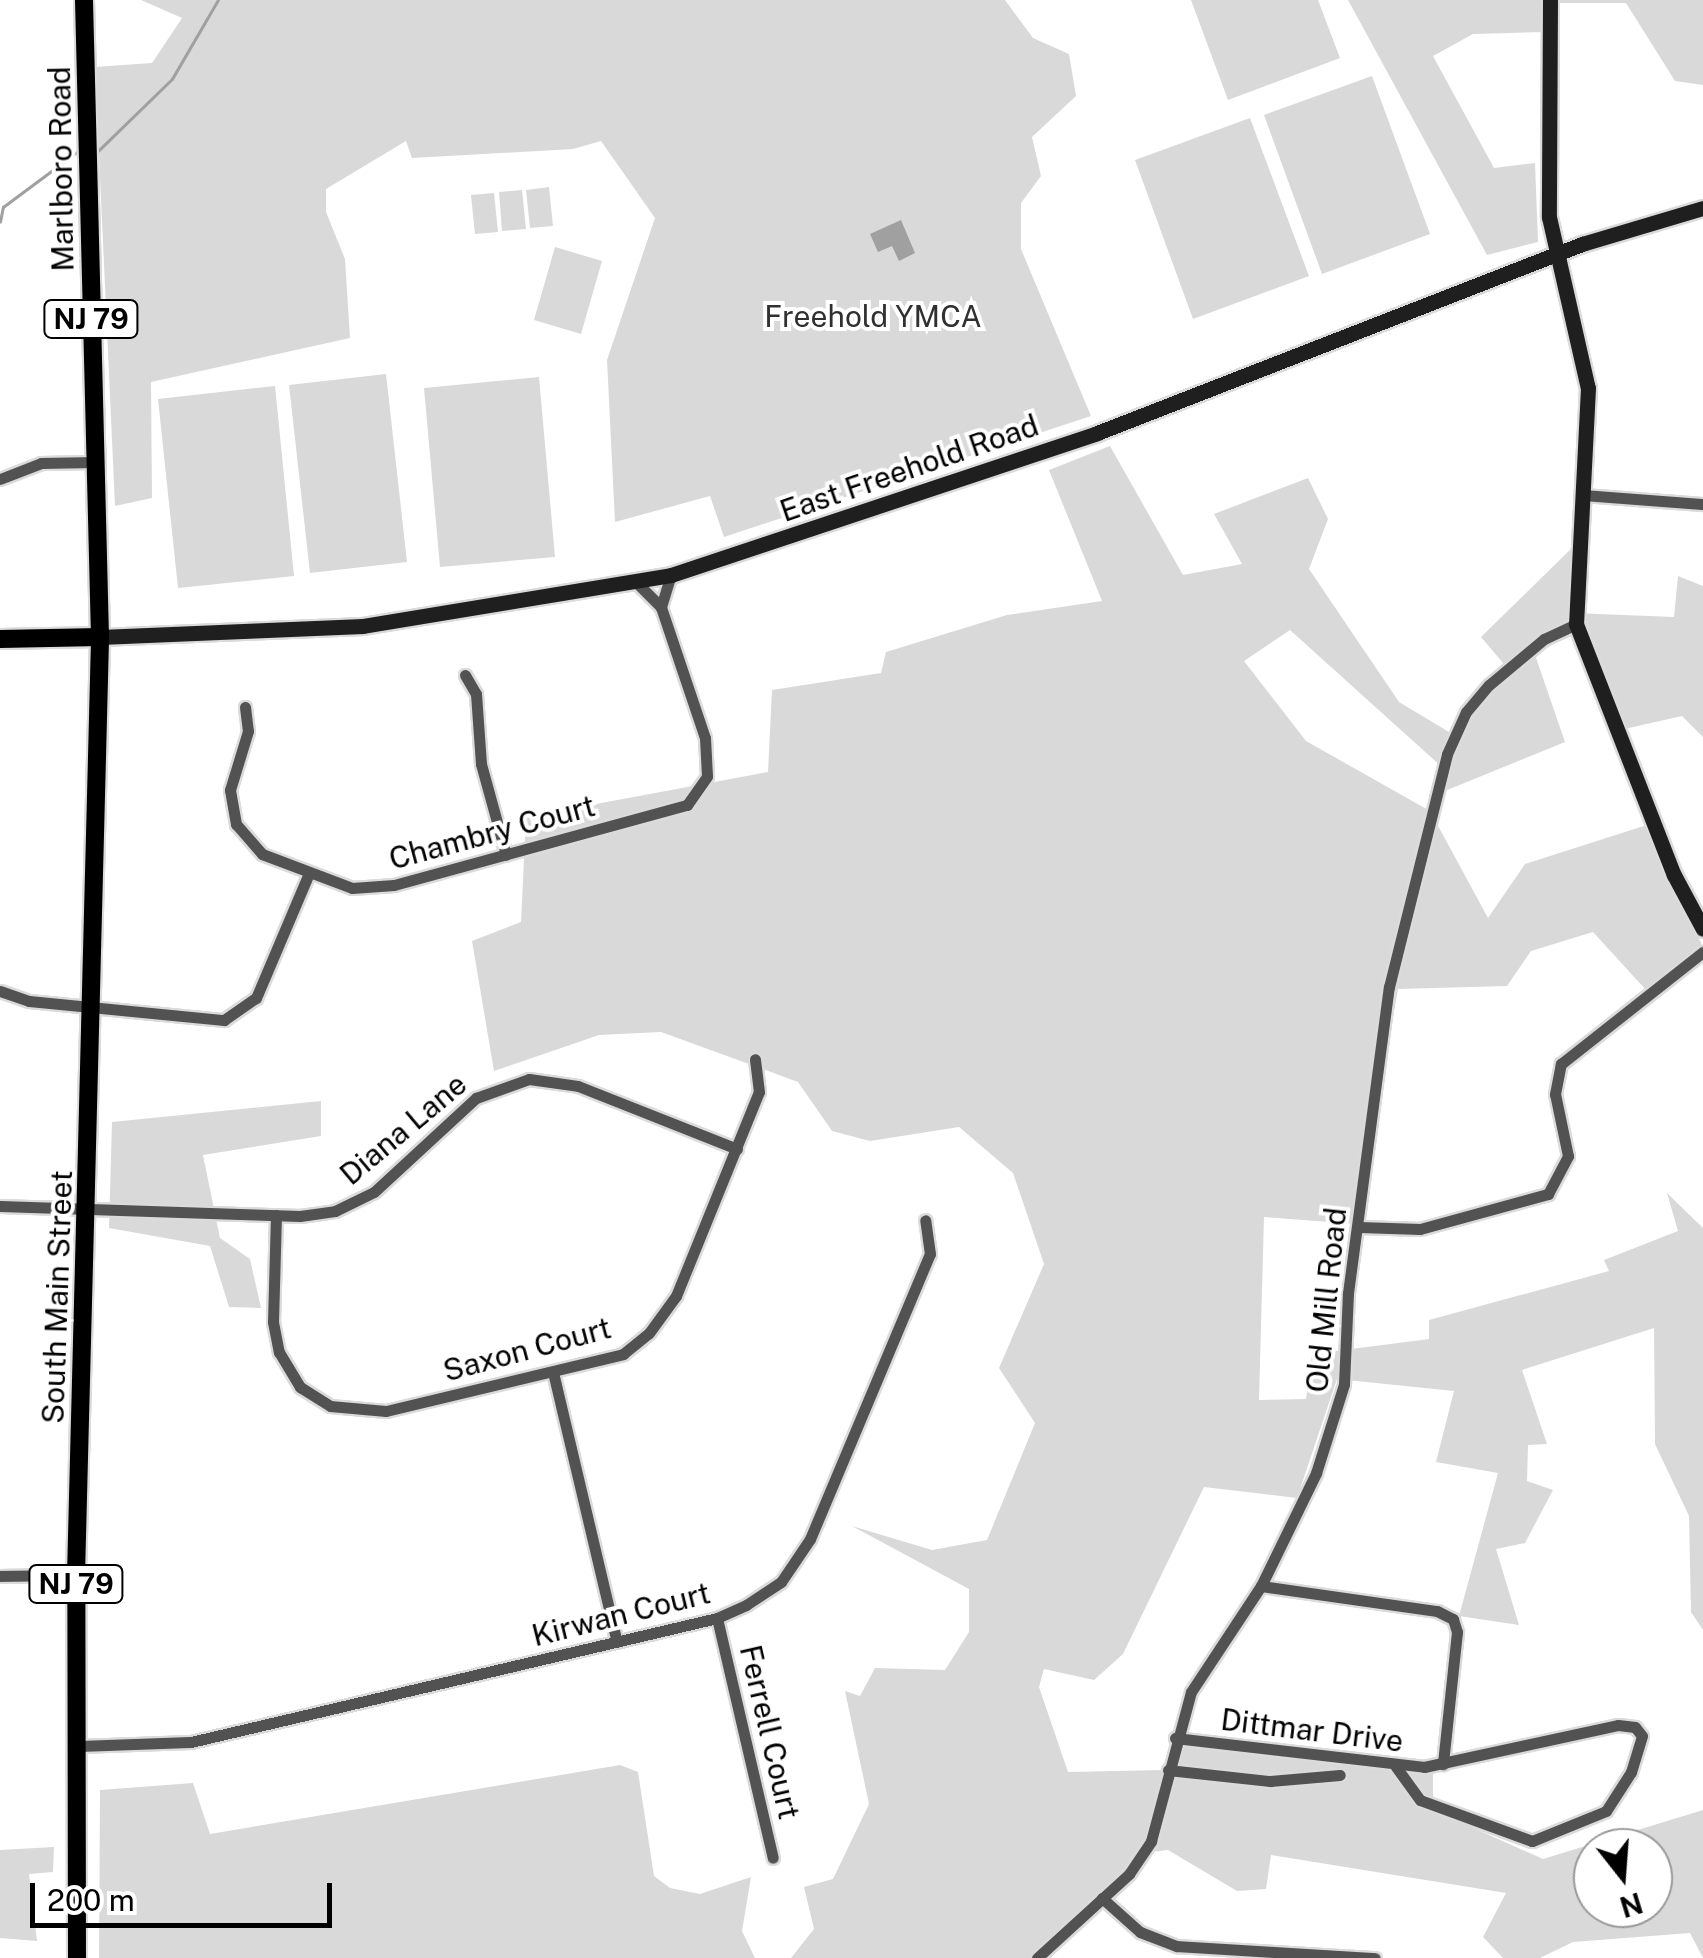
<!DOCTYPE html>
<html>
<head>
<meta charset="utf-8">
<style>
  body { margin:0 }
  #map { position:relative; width:1703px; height:1958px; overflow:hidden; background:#fff; font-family:"Public Sans",sans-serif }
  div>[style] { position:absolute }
  .green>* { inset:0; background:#d9d9d9 }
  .water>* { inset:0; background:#a0a0a0 }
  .stream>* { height:2.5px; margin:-1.25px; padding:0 1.25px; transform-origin:1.25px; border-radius:1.25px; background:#a0a0a0 }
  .roads { filter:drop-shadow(2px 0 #dbdbdb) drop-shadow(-2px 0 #dbdbdb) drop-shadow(0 2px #dbdbdb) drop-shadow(0 -2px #dbdbdb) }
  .street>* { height:11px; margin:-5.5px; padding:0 5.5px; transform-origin:5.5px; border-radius:5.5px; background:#525252 }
  .secondary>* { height:15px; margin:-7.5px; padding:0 7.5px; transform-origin:7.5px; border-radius:7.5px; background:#1f1f1f }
  .primary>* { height:18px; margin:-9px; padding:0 9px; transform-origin:9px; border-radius:9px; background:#000 }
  span { translate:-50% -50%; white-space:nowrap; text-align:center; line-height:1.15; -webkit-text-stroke:8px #fff; paint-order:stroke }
  .shield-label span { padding:2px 8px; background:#fff; border:2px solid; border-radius:8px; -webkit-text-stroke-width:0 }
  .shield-label { font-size:28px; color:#000; font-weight:700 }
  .street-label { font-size:30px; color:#000 }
  .park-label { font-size:30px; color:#303030 }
  .north { position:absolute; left:1573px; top:1828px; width:100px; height:100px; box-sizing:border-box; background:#fff; border:2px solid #999; border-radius:50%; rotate:163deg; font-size:28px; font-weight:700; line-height:40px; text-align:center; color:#000 }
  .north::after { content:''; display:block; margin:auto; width:35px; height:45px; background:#000; clip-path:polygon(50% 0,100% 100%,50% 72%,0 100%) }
  .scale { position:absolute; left:30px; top:1883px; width:302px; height:45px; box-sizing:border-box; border:5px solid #000; border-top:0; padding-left:12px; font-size:30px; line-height:35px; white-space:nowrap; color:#000; -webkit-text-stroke:8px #fff; paint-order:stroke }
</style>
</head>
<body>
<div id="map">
  <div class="green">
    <div style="clip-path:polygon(141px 0,1005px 0,1033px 38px,1069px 54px,1076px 96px,1032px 137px,1041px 176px,1021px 203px,1021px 249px,1091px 416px,724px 537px,710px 496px,615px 522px,607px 360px,655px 218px,601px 141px,573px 149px,412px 158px,406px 141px,326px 189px,326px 212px,345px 259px,350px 338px,151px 382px,152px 498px,115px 506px,95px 67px,152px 63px,182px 18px)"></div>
    <div style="clip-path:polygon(1191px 0,1318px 0,1340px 58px,1228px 100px)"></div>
    <div style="clip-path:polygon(1348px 0,1703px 0,1703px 85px,1675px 81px,1626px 3px,1550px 3px,1547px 32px,1473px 34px,1433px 56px,1494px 168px,1535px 163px,1538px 242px,1487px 255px)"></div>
    <div style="clip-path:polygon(1372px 76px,1430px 234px,1322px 274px,1264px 115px)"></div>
    <div style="clip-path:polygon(1250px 118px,1309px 276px,1193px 319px,1135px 160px)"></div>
    <div style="clip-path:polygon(549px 187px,553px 226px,530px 228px,526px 190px)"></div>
    <div style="clip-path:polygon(522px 190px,526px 229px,502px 231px,499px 192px)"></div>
    <div style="clip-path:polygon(494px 193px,498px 232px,475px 234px,471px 195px)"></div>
    <div style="clip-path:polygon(555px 247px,602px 261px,581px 334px,534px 320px)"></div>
    <div style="clip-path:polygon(386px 374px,407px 562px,310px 573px,289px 385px)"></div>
    <div style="clip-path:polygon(539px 377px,555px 557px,440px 567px,424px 388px)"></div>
    <div style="clip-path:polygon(275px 386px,294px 576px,178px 588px,158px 399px)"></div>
    <div style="clip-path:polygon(evenodd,1110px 446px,1183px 575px,1242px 564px,1214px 514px,1308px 478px,1328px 519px,1309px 569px,1399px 702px,1454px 735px,1509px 670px,1481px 637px,1577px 543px,1573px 613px,1674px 617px,1678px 576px,1703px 586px,1703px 737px,1682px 716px,1620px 730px,1577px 632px,1534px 652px,1565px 742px,1435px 795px,1443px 768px,1290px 630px,1244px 661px,1306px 741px,1430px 811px,1488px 918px,1525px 864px,1650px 824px,1702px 945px,1646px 990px,1593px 932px,1531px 951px,1507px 986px,1398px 989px,1356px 1224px,1264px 1217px,1259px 1400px,1306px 1399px,1312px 1354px,1429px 1339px,1429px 1320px,1609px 1271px,1604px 1260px,1678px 1231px,1667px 1193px,1703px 1228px,1703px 1630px,1691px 1612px,1689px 1516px,1655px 1444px,1654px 1328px,1522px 1370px,1547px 1444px,1528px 1445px,1527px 1481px,1553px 1490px,1525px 1543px,1496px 1549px,1519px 1625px,1459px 1616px,1498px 1473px,1436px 1462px,1454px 1391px,1337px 1379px,1297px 1498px,1204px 1487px,1123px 1654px,1094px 1680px,1044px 1669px,1039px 1687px,1068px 1772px,1163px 1770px,1171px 1741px,1433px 1768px,1433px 1804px,1413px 1801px,1543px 1859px,1703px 1810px,1703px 1958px,1690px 1933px,1573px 1942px,1540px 1958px,1503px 1958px,1483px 1937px,1506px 1893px,1271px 1855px,1266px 1889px,1237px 1891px,1168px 1850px,1143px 1853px,1041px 1958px,791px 1958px,814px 1929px,804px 1887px,833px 1879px,869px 1804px,845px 1691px,860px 1696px,875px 1668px,945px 1670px,969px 1632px,969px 1589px,852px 1526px,932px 1550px,987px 1540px,1035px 1423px,999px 1368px,1044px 1264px,1013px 1173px,959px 1127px,870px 1141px,832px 1131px,798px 1082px,661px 1032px,599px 1035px,494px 1071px,472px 941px,521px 922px,526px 817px,768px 772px,772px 690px,881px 673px,886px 652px,1007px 615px,1102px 601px,1049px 470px,1110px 446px,1593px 1848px,1653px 1848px,1653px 1908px,1593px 1908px,1593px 1848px)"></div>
    <div style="clip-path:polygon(321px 1101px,321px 1136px,203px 1155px,220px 1238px,250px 1259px,261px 1308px,229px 1307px,210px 1246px,109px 1228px,112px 1122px)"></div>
    <div style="clip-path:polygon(620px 1765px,638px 1772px,654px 1876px,670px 1888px,700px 1894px,751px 1877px,742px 1931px,755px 1958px,99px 1958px,100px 1790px,193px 1783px,210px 1834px)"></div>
    <div style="clip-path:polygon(54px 1847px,53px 1872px,29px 1874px,37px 1941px,0 1938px,0 1850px)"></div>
  </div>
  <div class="water">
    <div style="clip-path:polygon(901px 220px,915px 253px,899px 261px,892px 246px,878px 252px,870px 234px)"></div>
  </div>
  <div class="stream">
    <div style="left:98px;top:151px;width:103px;rotate:-44.2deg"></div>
    <div style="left:172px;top:79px;width:91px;rotate:-59.8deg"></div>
    <div style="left:0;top:222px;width:15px;rotate:-79deg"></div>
    <div style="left:3px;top:207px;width:92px;rotate:-36.6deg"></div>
  </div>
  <div class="roads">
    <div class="street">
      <div style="left:0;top:479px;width:44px;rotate:-21.3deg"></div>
      <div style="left:41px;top:463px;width:55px;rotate:-1deg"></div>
      <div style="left:1582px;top:495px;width:121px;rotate:4.3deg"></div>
      <div style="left:661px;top:607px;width:34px;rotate:-73deg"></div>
      <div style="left:465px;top:675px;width:22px;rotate:60deg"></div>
      <div style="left:476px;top:694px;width:70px;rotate:85.9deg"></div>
      <div style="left:481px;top:764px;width:94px;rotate:74.6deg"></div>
      <div style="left:245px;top:707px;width:24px;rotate:83deg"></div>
      <div style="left:248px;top:731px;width:62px;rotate:107deg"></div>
      <div style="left:230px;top:790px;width:35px;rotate:80deg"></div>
      <div style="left:236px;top:824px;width:40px;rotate:49deg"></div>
      <div style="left:262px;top:854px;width:96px;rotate:20.7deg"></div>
      <div style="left:352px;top:888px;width:42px;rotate:-4.1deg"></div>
      <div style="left:394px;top:885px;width:304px;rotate:-15.3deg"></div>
      <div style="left:687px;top:805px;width:35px;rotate:-55deg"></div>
      <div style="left:707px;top:776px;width:38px;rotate:-93deg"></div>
      <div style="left:705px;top:738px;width:138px;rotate:-108.6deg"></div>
      <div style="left:661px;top:607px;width:35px;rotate:-135deg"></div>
      <div style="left:0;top:991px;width:31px;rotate:19deg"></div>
      <div style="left:29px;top:1001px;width:196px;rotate:5.6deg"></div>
      <div style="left:224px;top:1020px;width:39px;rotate:-35deg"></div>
      <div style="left:256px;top:998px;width:136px;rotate:-67deg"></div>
      <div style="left:0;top:1206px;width:300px;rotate:1.9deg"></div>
      <div style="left:300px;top:1216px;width:35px;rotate:-8deg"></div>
      <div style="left:335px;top:1211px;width:43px;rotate:-26deg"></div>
      <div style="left:374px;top:1192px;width:139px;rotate:-42.7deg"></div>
      <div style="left:476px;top:1098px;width:56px;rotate:-19.7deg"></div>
      <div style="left:529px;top:1079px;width:49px;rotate:8.1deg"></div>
      <div style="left:578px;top:1086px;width:171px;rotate:21.6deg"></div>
      <div style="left:276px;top:1215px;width:107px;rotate:91.6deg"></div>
      <div style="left:273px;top:1322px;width:31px;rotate:79deg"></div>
      <div style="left:279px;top:1352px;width:41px;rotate:59deg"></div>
      <div style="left:300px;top:1387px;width:36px;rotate:32deg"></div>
      <div style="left:330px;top:1406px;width:56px;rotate:5.1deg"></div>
      <div style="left:386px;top:1411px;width:244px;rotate:-13.5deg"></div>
      <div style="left:623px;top:1354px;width:33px;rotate:-39deg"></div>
      <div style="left:649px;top:1333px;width:46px;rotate:-53.9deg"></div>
      <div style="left:676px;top:1296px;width:220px;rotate:-67.9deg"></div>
      <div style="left:759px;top:1092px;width:33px;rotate:-97deg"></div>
      <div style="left:1359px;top:1227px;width:61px;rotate:1.9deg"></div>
      <div style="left:1420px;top:1229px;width:133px;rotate:-15.3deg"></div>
      <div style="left:1548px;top:1194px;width:43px;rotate:-62.2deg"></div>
      <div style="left:1568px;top:1156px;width:63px;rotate:-101.8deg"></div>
      <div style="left:1555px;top:1094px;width:31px;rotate:-79deg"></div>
      <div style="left:1561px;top:1064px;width:181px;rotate:-38.3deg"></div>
      <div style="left:553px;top:1372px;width:277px;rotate:76.7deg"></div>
      <div style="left:0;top:1576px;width:76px;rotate:-0.8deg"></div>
      <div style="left:1261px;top:1586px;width:178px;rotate:8.1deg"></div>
      <div style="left:1437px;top:1611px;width:18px;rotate:27deg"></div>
      <div style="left:1453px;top:1619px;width:14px;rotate:73deg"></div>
      <div style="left:1457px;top:1632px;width:133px;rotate:96.1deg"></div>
      <div style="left:717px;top:1618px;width:246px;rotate:76.9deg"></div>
      <div style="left:1175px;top:1738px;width:251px;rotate:6.6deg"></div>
      <div style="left:1424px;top:1767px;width:198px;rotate:-12.2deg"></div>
      <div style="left:1618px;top:1725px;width:17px;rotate:7deg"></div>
      <div style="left:1635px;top:1727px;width:11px;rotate:52deg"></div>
      <div style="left:1642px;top:1736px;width:38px;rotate:107deg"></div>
      <div style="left:1631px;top:1772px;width:46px;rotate:122.7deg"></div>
      <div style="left:1606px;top:1811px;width:80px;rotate:157.9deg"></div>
      <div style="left:1532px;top:1841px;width:119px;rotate:-159.9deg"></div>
      <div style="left:1420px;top:1800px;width:41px;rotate:-126deg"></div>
      <div style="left:78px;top:1746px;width:113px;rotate:-2deg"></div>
      <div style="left:191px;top:1742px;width:540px;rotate:-13.26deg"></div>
      <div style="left:717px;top:1618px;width:32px;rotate:-24deg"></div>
      <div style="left:746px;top:1605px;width:42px;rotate:-33.3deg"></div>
      <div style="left:781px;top:1582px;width:52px;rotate:-56deg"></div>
      <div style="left:810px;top:1539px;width:309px;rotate:-67.2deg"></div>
      <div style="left:930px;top:1254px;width:34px;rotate:-98deg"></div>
      <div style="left:1168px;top:1770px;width:103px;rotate:6.2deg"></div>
      <div style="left:1270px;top:1781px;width:70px;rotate:-4.9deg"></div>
      <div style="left:1102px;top:1898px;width:51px;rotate:41.8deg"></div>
      <div style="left:1140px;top:1932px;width:40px;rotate:21deg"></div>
      <div style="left:1177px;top:1946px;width:198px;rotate:3.5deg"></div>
      <div style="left:1037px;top:1958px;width:125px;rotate:-42.4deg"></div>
      <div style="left:1129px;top:1874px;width:40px;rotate:-56deg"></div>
      <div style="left:1151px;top:1841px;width:154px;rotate:-75deg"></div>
      <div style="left:1191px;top:1692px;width:127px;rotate:-56.6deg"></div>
      <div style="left:1261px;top:1586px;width:126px;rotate:-64deg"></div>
      <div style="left:1316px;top:1473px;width:93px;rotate:-72.5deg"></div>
      <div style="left:1344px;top:1384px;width:91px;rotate:-87.5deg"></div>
      <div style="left:1348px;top:1293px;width:309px;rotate:-82.4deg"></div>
      <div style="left:1389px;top:987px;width:240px;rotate:-76deg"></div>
      <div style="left:1447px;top:754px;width:46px;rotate:-65.7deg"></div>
      <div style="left:1466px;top:712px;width:35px;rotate:-50deg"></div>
      <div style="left:1489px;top:685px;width:72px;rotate:-39.9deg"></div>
      <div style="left:1544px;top:639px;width:35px;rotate:-25deg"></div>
    </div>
    <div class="secondary">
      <div style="left:1550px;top:0;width:217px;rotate:90.3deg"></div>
      <div style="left:1549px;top:217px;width:175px;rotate:77.2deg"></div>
      <div style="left:1588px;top:388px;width:236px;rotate:92.9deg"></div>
      <div style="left:1576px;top:624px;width:269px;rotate:68.7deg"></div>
      <div style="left:1674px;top:875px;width:61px;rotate:61.8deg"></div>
      <div style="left:100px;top:637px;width:263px;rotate:-2.4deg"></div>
      <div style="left:363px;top:626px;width:312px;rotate:-9.4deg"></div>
      <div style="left:671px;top:575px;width:449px;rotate:-18.4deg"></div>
      <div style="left:1097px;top:433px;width:521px;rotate:-21.29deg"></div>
      <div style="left:1582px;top:244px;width:126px;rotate:-16.6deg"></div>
    </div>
    <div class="primary">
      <div style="left:0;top:639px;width:100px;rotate:-1.1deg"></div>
      <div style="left:77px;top:1958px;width:383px;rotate:-90.1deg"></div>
      <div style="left:76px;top:1575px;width:938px;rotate:-88.53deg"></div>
      <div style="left:100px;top:637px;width:637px;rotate:-91.44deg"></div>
    </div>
  </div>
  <div class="shield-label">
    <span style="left:91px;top:319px">NJ 79</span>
    <span style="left:76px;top:1584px">NJ 79</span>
  </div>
  <div class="street-label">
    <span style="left:61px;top:169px;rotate:-91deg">Marlboro Road</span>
    <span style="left:909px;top:468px;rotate:-19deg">East Freehold Road</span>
    <span style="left:492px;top:832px;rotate:-15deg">Chambry Court</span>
    <span style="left:403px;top:1129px;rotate:-40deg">Diana Lane</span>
    <span style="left:57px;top:1297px;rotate:-88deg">South Main Street</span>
    <span style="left:1326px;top:1300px;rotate:-84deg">Old Mill Road</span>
    <span style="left:527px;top:1349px;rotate:-15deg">Saxon Court</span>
    <span style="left:621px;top:1614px;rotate:-14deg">Kirwan Court</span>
    <span style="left:1312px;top:1730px;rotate:7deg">Dittmar Drive</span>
    <span style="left:770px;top:1732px;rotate:77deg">Ferrell Court</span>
  </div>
  <div class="park-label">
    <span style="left:873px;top:316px">Freehold YMCA</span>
  </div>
  <div class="north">N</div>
  <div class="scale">200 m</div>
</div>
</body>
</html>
